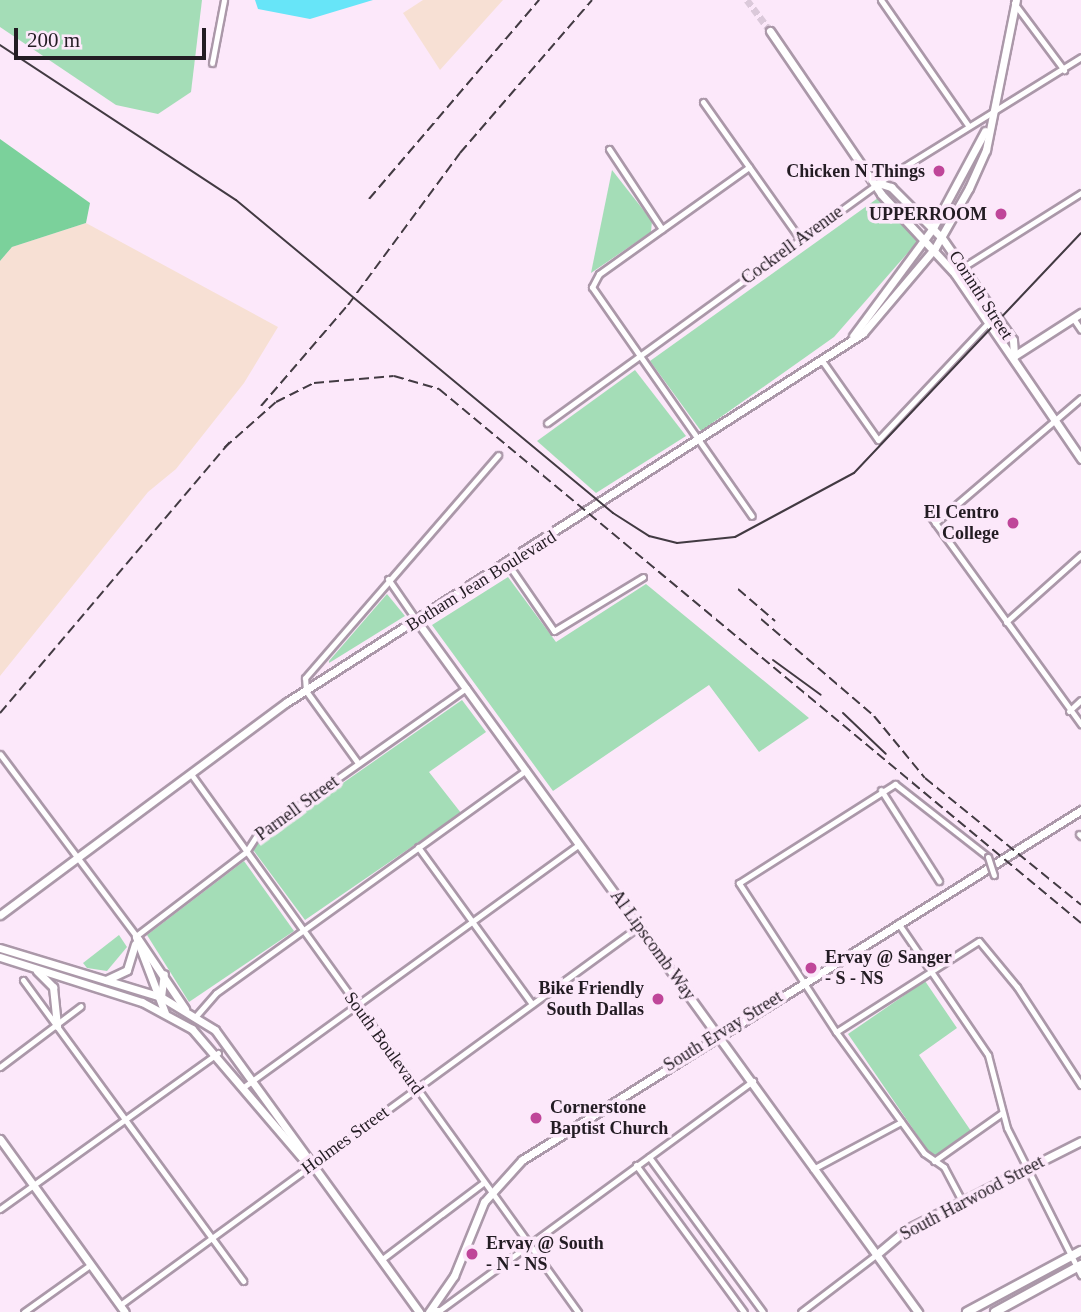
<!DOCTYPE html>
<html>
<head>
<meta charset="utf-8">
<style>
  body { margin:0 }
  #map { position:relative; width:1081px; height:1312px; overflow:hidden; background:#fce8fa; font-family:"Times New Roman",serif }
  div>[style] { position:absolute }
  .industrial>* { inset:0; background:#f7e0d4 }
  .green>* { inset:0; background:#a4ddb7 }
  .forest>* { inset:0; background:#7bd19b }
  .water>* { inset:0; background:#67e5f8 }
  .secondary-tunnel>* { height:7px; margin-top:-3.5px; transform-origin:0; background:repeating-linear-gradient(90deg,#dbc9da 0 7px,transparent 0 10.5px) }
  .roads { filter:drop-shadow(2px 0 #ab98a9) drop-shadow(-2px 0 #ab98a9) drop-shadow(0 2px #ab98a9) drop-shadow(0 -2px #ab98a9) }
  .street>* { height:5px; margin:-2.5px; padding:0 2.5px; transform-origin:2.5px; border-radius:2.5px; background:#fff }
  .secondary>* { height:7px; margin:-3.5px; padding:0 3.5px; transform-origin:3.5px; border-radius:3.5px; background:#fff }
  .primary>* { height:8px; margin:-4px; padding:0 4px; transform-origin:4px; border-radius:4px; background:#fff }
  .tram>* { height:2px; margin:-1px; padding:0 1px; transform-origin:1px; border-radius:1px; background:#423a42 }
  .rail>* { height:2px; margin-top:-1px; transform-origin:0; background:repeating-linear-gradient(90deg,#423a42 0 10px,transparent 0 15px) }
  .bridges { filter:drop-shadow(2px 0 #ab98a9) drop-shadow(-2px 0 #ab98a9) drop-shadow(0 2px #ab98a9) drop-shadow(0 -2px #ab98a9) }
  .street-bridge>* { height:5px; margin:-2.5px; padding:0 2.5px; transform-origin:2.5px; border-radius:2.5px; background:#fff }
  .dots>* { width:19px; height:19px; translate:-50% -50%; box-sizing:border-box; border:4px solid #fce8fa; border-radius:50% }
  span { translate:-50% -50%; white-space:nowrap; text-align:center; line-height:1.15; -webkit-text-stroke:7px #fce8fa; paint-order:stroke }
  .poi-label { font-size:18px; color:#231c23; font-weight:700 }
  .right { translate:-100% -50%; text-align:right }
  .left { translate:0 -50%; text-align:left }
  .street-label { font-size:18px; color:#231c23 }
  .scale { position:absolute; left:14px; top:28px; width:192px; height:32px; box-sizing:border-box; border:4px solid #231c23; border-top:0; padding-left:9px; font-size:21px; line-height:24px; white-space:nowrap; color:#231c23; -webkit-text-stroke:5px #fce8fa; paint-order:stroke }
</style>
</head>
<body>
<div id="map">
  <div class="industrial">
    <div style="clip-path:polygon(423px 0,503px 0,440px 70px,403px 13px)"></div>
    <div style="clip-path:polygon(86px 223px,278px 327px,244px 383px,176px 469px,148px 492px,0 676px,0 261px,12px 247px)"></div>
  </div>
  <div class="green">
    <div style="clip-path:polygon(0 0,202px 0,191px 92px,158px 114px,116px 105px,0 27px)"></div>
    <div style="clip-path:polygon(612px 170px,652px 221px,651px 232px,591px 273px)"></div>
    <div style="clip-path:polygon(878px 198px,919px 240px,834px 337px,701px 431px,650px 361px)"></div>
    <div style="clip-path:polygon(635px 370px,686px 436px,596px 493px,537px 441px)"></div>
    <div style="clip-path:polygon(508px 577px,556px 642px,646px 584px,809px 718px,759px 752px,709px 685px,553px 791px,432px 625px)"></div>
    <div style="clip-path:polygon(387px 594px,405px 616px,329px 663px,329px 661px)"></div>
    <div style="clip-path:polygon(462px 700px,486px 732px,429px 772px,461px 813px,305px 920px,251px 847px)"></div>
    <div style="clip-path:polygon(244px 861px,294px 931px,189px 1002px,147px 935px)"></div>
    <div style="clip-path:polygon(119px 935px,127px 947px,107px 971px,87px 968px,83px 963px)"></div>
    <div style="clip-path:polygon(925px 981px,957px 1028px,919px 1055px,971px 1131px,933px 1158px,848px 1034px)"></div>
  </div>
  <div class="forest">
    <div style="clip-path:polygon(0 139px,90px 203px,86px 223px,12px 247px,0 261px)"></div>
  </div>
  <div class="water">
    <div style="clip-path:polygon(255px 0,373px 0,310px 19px,258px 9px)"></div>
  </div>
  <div class="secondary-tunnel">
    <div style="left:747px;top:0;width:39px;rotate:53deg"></div>
  </div>
  <div class="roads">
    <div class="street">
      <div style="left:881px;top:0;width:152px;rotate:55.2deg"></div>
      <div style="left:1014px;top:3px;width:84px;rotate:53.3deg"></div>
      <div style="left:212px;top:63px;width:64px;rotate:-79.2deg"></div>
      <div style="left:703px;top:102px;width:168px;rotate:54.7deg"></div>
      <div style="left:609px;top:149px;width:96px;rotate:56.5deg"></div>
      <div style="left:749px;top:167px;width:184px;rotate:144.5deg"></div>
      <div style="left:599px;top:274px;width:15px;rotate:118deg"></div>
      <div style="left:592px;top:287px;width:279px;rotate:55.1deg"></div>
      <div style="left:965px;top:266px;width:137px;rotate:-32.2deg"></div>
      <div style="left:1073px;top:318px;width:14px;rotate:56deg"></div>
      <div style="left:823px;top:362px;width:95px;rotate:54.8deg"></div>
      <div style="left:878px;top:440px;width:162px;rotate:-46.8deg"></div>
      <div style="left:547px;top:423px;width:409px;rotate:-35.9deg"></div>
      <div style="left:878px;top:183px;width:239px;rotate:-31.8deg"></div>
      <div style="left:931px;top:517px;width:256px;rotate:54.1deg"></div>
      <div style="left:935px;top:523px;width:192px;rotate:-40.6deg"></div>
      <div style="left:508px;top:564px;width:81px;rotate:55.5deg"></div>
      <div style="left:554px;top:631px;width:104px;rotate:-31.2deg"></div>
      <div style="left:388px;top:579px;width:51px;rotate:55.4deg"></div>
      <div style="left:1006px;top:622px;width:101px;rotate:-41.8deg"></div>
      <div style="left:1069px;top:711px;width:16px;rotate:-43deg"></div>
      <div style="left:0;top:754px;width:227px;rotate:53.2deg"></div>
      <div style="left:136px;top:936px;width:138px;rotate:-37.4deg"></div>
      <div style="left:246px;top:852px;width:20px;rotate:-57deg"></div>
      <div style="left:257px;top:835px;width:256px;rotate:-35.1deg"></div>
      <div style="left:358px;top:763px;width:89px;rotate:-125.8deg"></div>
      <div style="left:306px;top:691px;width:13px;rotate:-94deg"></div>
      <div style="left:305px;top:678px;width:295px;rotate:-49.1deg"></div>
      <div style="left:191px;top:774px;width:663px;rotate:54.27deg"></div>
      <div style="left:881px;top:790px;width:108px;rotate:57.5deg"></div>
      <div style="left:1079px;top:834px;width:3px;rotate:45deg"></div>
      <div style="left:418px;top:847px;width:194px;rotate:54deg"></div>
      <div style="left:898px;top:923px;width:160px;rotate:55.7deg"></div>
      <div style="left:988px;top:1055px;width:75px;rotate:75.4deg"></div>
      <div style="left:1007px;top:1128px;width:165px;rotate:63.3deg"></div>
      <div style="left:23px;top:980px;width:373px;rotate:53.8deg"></div>
      <div style="left:196px;top:1016px;width:30px;rotate:-49deg"></div>
      <div style="left:216px;top:993px;width:382px;rotate:-35.7deg"></div>
      <div style="left:836px;top:1032px;width:169px;rotate:-32.5deg"></div>
      <div style="left:979px;top:941px;width:60px;rotate:50.4deg"></div>
      <div style="left:1017px;top:987px;width:117px;rotate:56.9deg"></div>
      <div style="left:0;top:1067px;width:101px;rotate:-37deg"></div>
      <div style="left:245px;top:1086px;width:412px;rotate:-35.9deg"></div>
      <div style="left:649px;top:1157px;width:192px;rotate:53.7deg"></div>
      <div style="left:934px;top:1161px;width:83px;rotate:-35.2deg"></div>
      <div style="left:636px;top:1165px;width:182px;rotate:53.7deg"></div>
      <div style="left:813px;top:1169px;width:100px;rotate:-28.1deg"></div>
      <div style="left:962px;top:1201px;width:38px;rotate:-118deg"></div>
      <div style="left:944px;top:1167px;width:24px;rotate:-145deg"></div>
      <div style="left:924px;top:1153px;width:150px;rotate:-126deg"></div>
      <div style="left:836px;top:1032px;width:178px;rotate:-123.1deg"></div>
      <div style="left:739px;top:883px;width:185px;rotate:-32.4deg"></div>
      <div style="left:895px;top:784px;width:118px;rotate:38.1deg"></div>
      <div style="left:0;top:1209px;width:268px;rotate:-35.6deg"></div>
      <div style="left:381px;top:1260px;width:129px;rotate:-37.1deg"></div>
      <div style="left:120px;top:1305px;width:641px;rotate:-36.12deg"></div>
      <div style="left:431px;top:1310px;width:9px"></div>
      <div style="left:440px;top:1310px;width:388px;rotate:-36.2deg"></div>
      <div style="left:24px;top:1312px;width:81px;rotate:-35.5deg"></div>
      <div style="left:801px;top:1312px;width:96px;rotate:-37.3deg"></div>
    </div>
    <div class="secondary">
      <div style="left:770px;top:31px;width:197px;rotate:55.7deg"></div>
      <div style="left:881px;top:194px;width:109px;rotate:47.2deg"></div>
      <div style="left:955px;top:274px;width:224px;rotate:55.7deg"></div>
      <div style="left:878px;top:183px;width:14px;rotate:17deg"></div>
      <div style="left:891px;top:187px;width:72px;rotate:45deg"></div>
      <div style="left:942px;top:238px;width:124px;rotate:55.2deg"></div>
      <div style="left:1013px;top:340px;width:16px;rotate:86deg"></div>
      <div style="left:853px;top:336px;width:134px;rotate:-53.5deg"></div>
      <div style="left:933px;top:228px;width:110px;rotate:-61.8deg"></div>
      <div style="left:1014px;top:356px;width:80px;rotate:-32.7deg"></div>
      <div style="left:417px;top:621px;width:854px;rotate:54.06deg"></div>
      <div style="left:0;top:915px;width:357px;rotate:-36.6deg"></div>
      <div style="left:287px;top:702px;width:684px;rotate:-32.64deg"></div>
      <div style="left:863px;top:333px;width:111px;rotate:-49.7deg"></div>
      <div style="left:935px;top:248px;width:69px;rotate:-60.5deg"></div>
      <div style="left:969px;top:188px;width:42px;rotate:-65.9deg"></div>
      <div style="left:986px;top:150px;width:153px;rotate:-78.7deg"></div>
      <div style="left:136px;top:936px;width:88px;rotate:56.1deg"></div>
      <div style="left:136px;top:937px;width:81px;rotate:69.1deg"></div>
      <div style="left:0;top:948px;width:168px;rotate:16.9deg"></div>
      <div style="left:161px;top:997px;width:63px;rotate:31.4deg"></div>
      <div style="left:215px;top:1030px;width:348px;rotate:54.1deg"></div>
      <div style="left:0;top:957px;width:149px;rotate:17.6deg"></div>
      <div style="left:142px;top:1002px;width:57px;rotate:28.4deg"></div>
      <div style="left:192px;top:1029px;width:180px;rotate:49.5deg"></div>
      <div style="left:37px;top:971px;width:23px;rotate:45deg"></div>
      <div style="left:53px;top:987px;width:39px;rotate:84deg"></div>
      <div style="left:106px;top:980px;width:23px;rotate:-25deg"></div>
      <div style="left:127px;top:970px;width:27px;rotate:-73deg"></div>
      <div style="left:161px;top:997px;width:23px;rotate:-83deg"></div>
      <div style="left:0;top:1139px;width:213px;rotate:54.2deg"></div>
      <div style="left:877px;top:1254px;width:39px;rotate:-40deg"></div>
      <div style="left:907px;top:1229px;width:195px;rotate:-26.8deg"></div>
      <div style="left:429px;top:1312px;width:44px;rotate:-55.2deg"></div>
      <div style="left:454px;top:1276px;width:80px;rotate:-67.9deg"></div>
      <div style="left:484px;top:1202px;width:57px;rotate:-47.9deg"></div>
      <div style="left:522px;top:1160px;width:660px;rotate:-32.05deg"></div>
    </div>
    <div class="primary">
      <div style="left:967px;top:1312px;width:129px;rotate:-28.2deg"></div>
      <div style="left:995px;top:1312px;width:98px;rotate:-28.7deg"></div>
    </div>
  </div>
  <div class="tram">
    <div style="left:0;top:45px;width:282px;rotate:33.3deg"></div>
    <div style="left:236px;top:200px;width:490px;rotate:39.7deg"></div>
    <div style="left:613px;top:513px;width:43px;rotate:32.6deg"></div>
    <div style="left:649px;top:536px;width:29px;rotate:14deg"></div>
    <div style="left:677px;top:543px;width:58px;rotate:-5.9deg"></div>
    <div style="left:735px;top:537px;width:135px;rotate:-28.3deg"></div>
    <div style="left:854px;top:473px;width:330px;rotate:-46.6deg"></div>
    <div style="left:773px;top:660px;width:59px;rotate:36.1deg"></div>
    <div style="left:843px;top:713px;width:59px;rotate:43.6deg"></div>
  </div>
  <div class="rail">
    <div style="left:369px;top:199px;width:262px;rotate:-49.5deg"></div>
    <div style="left:261px;top:406px;width:133px;rotate:-49.3deg"></div>
    <div style="left:348px;top:305px;width:189px;rotate:-53.6deg"></div>
    <div style="left:460px;top:153px;width:202px;rotate:-49.2deg"></div>
    <div style="left:224px;top:448px;width:69px;rotate:-41.5deg"></div>
    <div style="left:276px;top:402px;width:42px;rotate:-26.6deg"></div>
    <div style="left:314px;top:383px;width:80px;rotate:-5deg"></div>
    <div style="left:394px;top:376px;width:47px;rotate:16.1deg"></div>
    <div style="left:439px;top:389px;width:835px;rotate:39.75deg"></div>
    <div style="left:738px;top:589px;width:49px;rotate:40.9deg"></div>
    <div style="left:761px;top:619px;width:149px;rotate:40.6deg"></div>
    <div style="left:874px;top:716px;width:80px;rotate:50.6deg"></div>
    <div style="left:925px;top:778px;width:201px;rotate:39.1deg"></div>
    <div style="left:0;top:713px;width:357px;rotate:-49.7deg"></div>
  </div>
  <div class="bridges">
    <div class="street-bridge">
      <div style="left:988px;top:857px;width:19px;rotate:72deg"></div>
    </div>
  </div>
  <div class="dots">
    <div style="left:939px;top:171px;background:#bf4699"></div>
    <div style="left:1001px;top:214px;background:#bf4699"></div>
    <div style="left:1013px;top:523px;background:#bf4699"></div>
    <div style="left:811px;top:968px;background:#bf4699"></div>
    <div style="left:658px;top:999px;background:#bf4699"></div>
    <div style="left:536px;top:1118px;background:#bf4699"></div>
    <div style="left:472px;top:1254px;background:#bf4699"></div>
  </div>
  <div class="poi-label">
    <span class="right" style="left:925px;top:171px">Chicken N Things</span>
    <span class="right" style="left:987px;top:214px">UPPERROOM</span>
    <span class="right" style="left:999px;top:523px">El Centro<br>College</span>
    <span class="left" style="left:825px;top:968px">Ervay @ Sanger<br>- S - NS</span>
    <span class="right" style="left:644px;top:999px">Bike Friendly<br>South Dallas</span>
    <span class="left" style="left:550px;top:1118px">Cornerstone<br>Baptist Church</span>
    <span class="left" style="left:486px;top:1254px">Ervay @ South<br>- N - NS</span>
  </div>
  <div class="street-label">
    <span style="left:792px;top:245px;rotate:-36deg">Cockrell Avenue</span>
    <span style="left:981px;top:295px;rotate:57deg">Corinth Street</span>
    <span style="left:481px;top:581px;rotate:-32deg">Botham Jean Boulevard</span>
    <span style="left:297px;top:808px;rotate:-36deg">Parnell Street</span>
    <span style="left:653px;top:945px;rotate:54deg">Al Lipscomb Way</span>
    <span style="left:723px;top:1031px;rotate:-32deg">South Ervay Street</span>
    <span style="left:384px;top:1043px;rotate:54deg">South Boulevard</span>
    <span style="left:345px;top:1140px;rotate:-36deg">Holmes Street</span>
    <span style="left:972px;top:1198px;rotate:-28deg">South Harwood Street</span>
  </div>
  <div class="scale">200 m</div>
</div>
</body>
</html>
